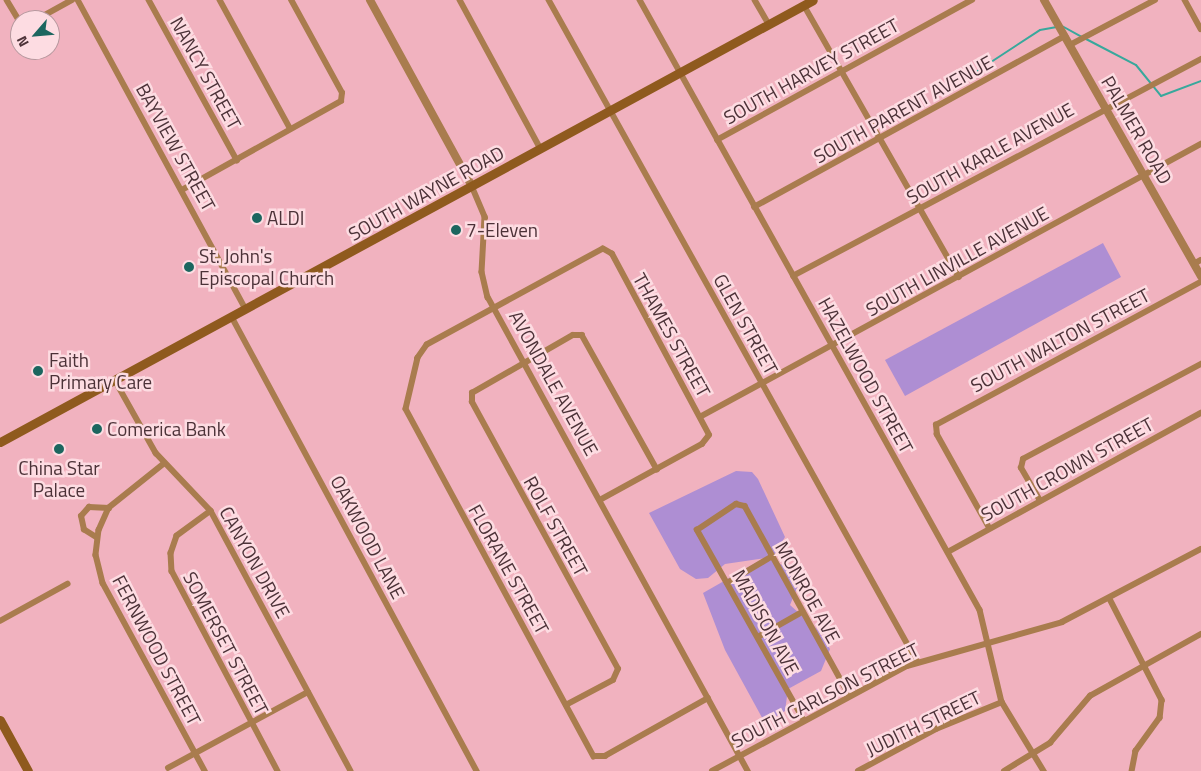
<!DOCTYPE html>
<html>
<head>
<meta charset="utf-8">
<style>
  body { margin:0 }
  #map { position:relative; width:1201px; height:771px; overflow:hidden; background:#f1b2bf; font-family:"Titillium Web",sans-serif }
  div>[style] { position:absolute }
  .green>* { inset:0; background:#ae8ed3 }
  .stream>* { height:2px; margin:-1px; padding:0 1px; transform-origin:1px; border-radius:1px; background:#38a89c }
  .minor>* { height:5.5px; margin:-2.75px; padding:0 2.75px; transform-origin:2.75px; border-radius:2.75px; background:#a97c4e }
  .tertiary>* { height:8px; margin:-4px; padding:0 4px; transform-origin:4px; border-radius:4px; background:#a97c4e }
  .secondary>* { height:9px; margin:-4.5px; padding:0 4.5px; transform-origin:4.5px; border-radius:4.5px; background:#8f5a1e }
  .dots>* { width:14px; height:14px; translate:-50% -50%; box-sizing:border-box; border:2px solid #fddce2; border-radius:50% }
  span { translate:-50% -50%; white-space:nowrap; text-align:center; line-height:1.15; -webkit-text-stroke:5px #fddce2; paint-order:stroke }
  .street-label { font-size:19px; color:#4c3238 }
  .poi-label { font-size:19px; color:#4c3238 }
  .left { translate:0 -50%; text-align:left }
  .north { position:absolute; left:10px; top:10px; width:50px; height:50px; box-sizing:border-box; background:#fddce2; border:1px solid #b6989e; border-radius:50%; rotate:243deg; font-size:14px; font-weight:700; line-height:20px; text-align:center; color:#4c3238 }
  .north::after { content:''; display:block; margin:auto; width:18px; height:22px; background:#1c665f; clip-path:polygon(50% 0,100% 100%,50% 72%,0 100%) }
</style>
</head>
<body>
<div id="map">
  <div class="green">
    <div style="clip-path:polygon(1103px 243px,1121px 277px,905px 396px,885px 360px)"></div>
    <div style="clip-path:polygon(736px 471px,752px 472px,758px 479px,785px 537px,773px 557px,725px 564px,708px 578px,696px 579px,680px 569px,649px 513px)"></div>
    <div style="clip-path:polygon(773px 560px,802px 576px,790px 605px,817px 629px,830px 649px,821px 671px,788px 689px,785px 711px,765px 723px,725px 650px,703px 593px,759px 561px)"></div>
  </div>
  <div class="stream">
    <div style="left:1062px;top:26px;width:23px;rotate:29deg"></div>
    <div style="left:1086px;top:39px;width:56px;rotate:27.5deg"></div>
    <div style="left:1136px;top:65px;width:40px;rotate:51deg"></div>
    <div style="left:1161px;top:96px;width:43px;rotate:-20.6deg"></div>
    <div style="left:962px;top:81px;width:93px;rotate:-33.2deg"></div>
    <div style="left:1040px;top:30px;width:17px;rotate:-10deg"></div>
  </div>
  <div class="minor">
    <div style="left:7px;top:0;width:26px;rotate:59deg"></div>
    <div style="left:78px;top:0;width:352px;rotate:61.5deg"></div>
    <div style="left:149px;top:0;width:183px;rotate:61.2deg"></div>
    <div style="left:220px;top:0;width:146px;rotate:61.3deg"></div>
    <div style="left:460px;top:0;width:170px;rotate:61.5deg"></div>
    <div style="left:549px;top:0;width:757px;rotate:60.89deg"></div>
    <div style="left:640px;top:0;width:698px;rotate:60.87deg"></div>
    <div style="left:980px;top:610px;width:95px;rotate:76.6deg"></div>
    <div style="left:1002px;top:702px;width:81px;rotate:58.7deg"></div>
    <div style="left:755px;top:0;width:28px;rotate:60deg"></div>
    <div style="left:1185px;top:0;width:33px;rotate:61deg"></div>
    <div style="left:804px;top:5px;width:313px;rotate:60.3deg"></div>
    <div style="left:36px;top:20px;width:41px;rotate:-29.1deg"></div>
    <div style="left:1070px;top:45px;width:96px;rotate:-27.9deg"></div>
    <div style="left:717px;top:140px;width:291px;rotate:-28.8deg"></div>
    <div style="left:472px;top:186px;width:34px;rotate:67deg"></div>
    <div style="left:485px;top:217px;width:55px;rotate:93.1deg"></div>
    <div style="left:482px;top:272px;width:26px;rotate:77deg"></div>
    <div style="left:488px;top:297px;width:541px;rotate:61.25deg"></div>
    <div style="left:182px;top:190px;width:182px;rotate:-29.2deg"></div>
    <div style="left:341px;top:101px;width:8px;rotate:-83deg"></div>
    <div style="left:342px;top:93px;width:106px;rotate:-118.7deg"></div>
    <div style="left:754px;top:207px;width:355px;rotate:-28.8deg"></div>
    <div style="left:1194px;top:264px;width:8px;rotate:-30deg"></div>
    <div style="left:793px;top:276px;width:462px;rotate:-28deg"></div>
    <div style="left:232px;top:317px;width:516px;rotate:61.65deg"></div>
    <div style="left:115px;top:380px;width:84px;rotate:60.7deg"></div>
    <div style="left:156px;top:453px;width:80px;rotate:46.5deg"></div>
    <div style="left:211px;top:511px;width:295px;rotate:61.7deg"></div>
    <div style="left:700px;top:417px;width:571px;rotate:-28.59deg"></div>
    <div style="left:164px;top:464px;width:70px;rotate:141.3deg"></div>
    <div style="left:109px;top:508px;width:24px;rotate:114deg"></div>
    <div style="left:99px;top:530px;width:25px;rotate:97deg"></div>
    <div style="left:96px;top:555px;width:29px;rotate:76deg"></div>
    <div style="left:103px;top:583px;width:214px;rotate:61.5deg"></div>
    <div style="left:600px;top:500px;width:116px;rotate:-28.8deg"></div>
    <div style="left:702px;top:444px;width:11px;rotate:-52deg"></div>
    <div style="left:709px;top:435px;width:205px;rotate:-118.2deg"></div>
    <div style="left:612px;top:254px;width:10px;rotate:-151deg"></div>
    <div style="left:603px;top:249px;width:200px;rotate:151.4deg"></div>
    <div style="left:427px;top:345px;width:16px;rotate:125deg"></div>
    <div style="left:418px;top:358px;width:52px;rotate:103.2deg"></div>
    <div style="left:406px;top:409px;width:395px;rotate:61.6deg"></div>
    <div style="left:594px;top:756px;width:11px"></div>
    <div style="left:605px;top:756px;width:118px;rotate:-29.4deg"></div>
    <div style="left:1040px;top:501px;width:38px;rotate:-120deg"></div>
    <div style="left:1021px;top:468px;width:9px;rotate:-77deg"></div>
    <div style="left:1023px;top:459px;width:202px;rotate:-28.1deg"></div>
    <div style="left:211px;top:511px;width:42px;rotate:143.7deg"></div>
    <div style="left:177px;top:536px;width:18px;rotate:109deg"></div>
    <div style="left:171px;top:553px;width:18px;rotate:87deg"></div>
    <div style="left:172px;top:571px;width:226px;rotate:62.1deg"></div>
    <div style="left:989px;top:528px;width:107px;rotate:-119.2deg"></div>
    <div style="left:937px;top:435px;width:10px;rotate:-96deg"></div>
    <div style="left:936px;top:425px;width:301px;rotate:-28.4deg"></div>
    <div style="left:97px;top:538px;width:15px;rotate:-148deg"></div>
    <div style="left:84px;top:530px;width:14px;rotate:-102deg"></div>
    <div style="left:81px;top:516px;width:12px;rotate:-48deg"></div>
    <div style="left:89px;top:507px;width:20px;rotate:3deg"></div>
    <div style="left:948px;top:552px;width:289px;rotate:-28.8deg"></div>
    <div style="left:727px;top:583px;width:51px;rotate:-30.6deg"></div>
    <div style="left:1110px;top:599px;width:114px;rotate:62.8deg"></div>
    <div style="left:1162px;top:700px;width:18px;rotate:96deg"></div>
    <div style="left:1160px;top:718px;width:41px;rotate:126deg"></div>
    <div style="left:1136px;top:751px;width:20px;rotate:101deg"></div>
    <div style="left:0;top:621px;width:77px;rotate:-28.9deg"></div>
    <div style="left:758px;top:637px;width:51px;rotate:-29.6deg"></div>
    <div style="left:566px;top:705px;width:53px;rotate:-28deg"></div>
    <div style="left:613px;top:680px;width:12px;rotate:-66deg"></div>
    <div style="left:618px;top:669px;width:304px;rotate:-118.7deg"></div>
    <div style="left:472px;top:402px;width:9px;rotate:-90deg"></div>
    <div style="left:472px;top:393px;width:116px;rotate:-29.9deg"></div>
    <div style="left:573px;top:335px;width:9px"></div>
    <div style="left:582px;top:335px;width:154px;rotate:60.8deg"></div>
    <div style="left:804px;top:721px;width:219px;rotate:-119.3deg"></div>
    <div style="left:697px;top:530px;width:47px;rotate:-33.7deg"></div>
    <div style="left:736px;top:504px;width:9px;rotate:13deg"></div>
    <div style="left:745px;top:506px;width:217px;rotate:61.1deg"></div>
    <div style="left:168px;top:768px;width:159px;rotate:-28.5deg"></div>
    <div style="left:712px;top:771px;width:221px;rotate:-28.3deg"></div>
    <div style="left:907px;top:666px;width:161px;rotate:-15.8deg"></div>
    <div style="left:1062px;top:622px;width:157px;rotate:-27.7deg"></div>
    <div style="left:858px;top:771px;width:89px;rotate:-28.3deg"></div>
    <div style="left:936px;top:729px;width:71px;rotate:-22.2deg"></div>
    <div style="left:1004px;top:771px;width:54px;rotate:-31.3deg"></div>
    <div style="left:1050px;top:743px;width:62px;rotate:-49.6deg"></div>
    <div style="left:1090px;top:696px;width:127px;rotate:-29.2deg"></div>
  </div>
  <div class="tertiary">
    <div style="left:370px;top:0;width:212px;rotate:61.3deg"></div>
    <div style="left:1044px;top:0;width:318px;rotate:60.4deg"></div>
  </div>
  <div class="secondary">
    <div style="left:0;top:442px;width:925px;rotate:-28.53deg"></div>
    <div style="left:0;top:720px;width:58px;rotate:61.2deg"></div>
  </div>
  <div class="dots">
    <div style="left:257px;top:218px;background:#1c665f"></div>
    <div style="left:456px;top:230px;background:#1c665f"></div>
    <div style="left:189px;top:267px;background:#1c665f"></div>
    <div style="left:38px;top:371px;background:#1c665f"></div>
    <div style="left:97px;top:429px;background:#1c665f"></div>
    <div style="left:59px;top:449px;background:#1c665f"></div>
  </div>
  <div class="street-label">
    <span style="left:811px;top:71px;rotate:-29deg">SOUTH HARVEY STREET</span>
    <span style="left:206px;top:73px;rotate:61deg">NANCY STREET</span>
    <span style="left:903px;top:109px;rotate:-29deg">SOUTH PARENT AVENUE</span>
    <span style="left:1137px;top:130px;rotate:60deg">PALMER ROAD</span>
    <span style="left:176px;top:147px;rotate:61deg">BAYVIEW STREET</span>
    <span style="left:990px;top:153px;rotate:-29deg">SOUTH KARLE AVENUE</span>
    <span style="left:426px;top:193px;rotate:-29deg">SOUTH WAYNE ROAD</span>
    <span style="left:957px;top:261px;rotate:-29deg">SOUTH LINVILLE AVENUE</span>
    <span style="left:746px;top:324px;rotate:61deg">GLEN STREET</span>
    <span style="left:672px;top:335px;rotate:61deg">THAMES STREET</span>
    <span style="left:1060px;top:340px;rotate:-28deg">SOUTH WALTON STREET</span>
    <span style="left:866px;top:375px;rotate:61deg">HAZELWOOD STREET</span>
    <span style="left:554px;top:383px;rotate:61deg">AVONDALE AVENUE</span>
    <span style="left:1067px;top:469px;rotate:-29deg">SOUTH CROWN STREET</span>
    <span style="left:556px;top:526px;rotate:61deg">ROLF STREET</span>
    <span style="left:368px;top:537px;rotate:62deg">OAKWOOD LANE</span>
    <span style="left:255px;top:562px;rotate:61deg">CANYON DRIVE</span>
    <span style="left:509px;top:569px;rotate:61deg">FLORANE STREET</span>
    <span style="left:808px;top:592px;rotate:61deg">MONROE AVE</span>
    <span style="left:766px;top:622px;rotate:61deg">MADISON AVE</span>
    <span style="left:226px;top:643px;rotate:62deg">SOMERSET STREET</span>
    <span style="left:157px;top:650px;rotate:62deg">FERNWOOD STREET</span>
    <span style="left:825px;top:695px;rotate:-27deg">SOUTH CARLSON STREET</span>
    <span style="left:923px;top:723px;rotate:-26deg">JUDITH STREET</span>
  </div>
  <div class="poi-label">
    <span class="left" style="left:267px;top:218px">ALDI</span>
    <span class="left" style="left:466px;top:230px">7-Eleven</span>
    <span class="left" style="left:199px;top:267px">St. John's<br>Episcopal Church</span>
    <span class="left" style="left:49px;top:371px">Faith<br>Primary Care</span>
    <span class="left" style="left:107px;top:429px">Comerica Bank</span>
    <span style="left:59px;top:479px">China Star<br>Palace</span>
  </div>
  <div class="north">N</div>
</div>
</body>
</html>
